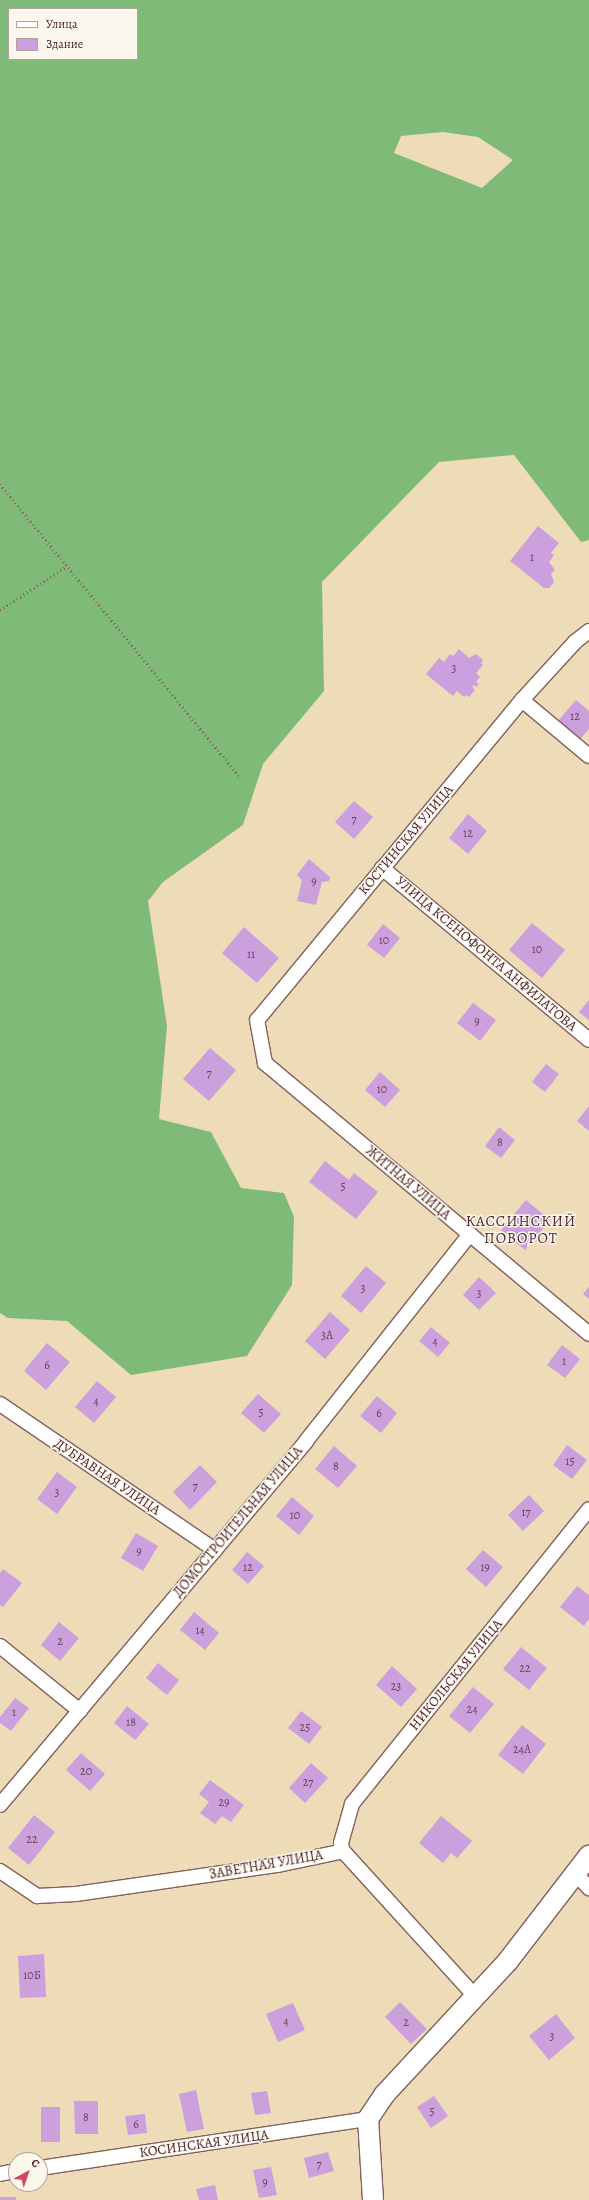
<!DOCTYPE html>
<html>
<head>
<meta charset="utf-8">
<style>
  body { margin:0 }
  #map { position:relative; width:589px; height:2200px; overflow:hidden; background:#eedcb9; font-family:Alegreya,serif }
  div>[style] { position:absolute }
  .forest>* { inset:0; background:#80ba78 }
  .building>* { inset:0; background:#cc9fdd }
  .path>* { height:2.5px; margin-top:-1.25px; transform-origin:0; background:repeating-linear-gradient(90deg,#83615d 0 1px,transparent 0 4px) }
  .roads { filter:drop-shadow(1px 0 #83615d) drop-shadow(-1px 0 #83615d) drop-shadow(0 1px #83615d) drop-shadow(0 -1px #83615d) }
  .street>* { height:14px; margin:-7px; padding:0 7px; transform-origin:7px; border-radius:7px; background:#fff }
  .secondary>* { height:20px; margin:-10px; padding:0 10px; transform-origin:10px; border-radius:10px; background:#fff }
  span { translate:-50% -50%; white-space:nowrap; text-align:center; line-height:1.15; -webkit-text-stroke:3px #fbf7ec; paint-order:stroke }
  .number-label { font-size:12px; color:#6a3f58 }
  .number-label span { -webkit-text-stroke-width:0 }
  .street-label { font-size:14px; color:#4a1f2b }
  .neighbourhood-label { font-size:15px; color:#4a1f2b; letter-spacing:1px }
  .legend { position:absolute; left:8px; top:8px; width:130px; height:52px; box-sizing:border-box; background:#fbf7ec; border:1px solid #b4a19f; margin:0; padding:5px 7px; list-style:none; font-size:12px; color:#4a1f2b }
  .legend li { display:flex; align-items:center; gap:8px; height:20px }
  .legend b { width:20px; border:1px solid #b4a19f }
  .north { position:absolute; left:8px; top:2152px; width:40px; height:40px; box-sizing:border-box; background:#fbf7ec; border:1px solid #b4a19f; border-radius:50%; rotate:40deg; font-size:11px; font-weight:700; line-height:16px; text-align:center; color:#4a1f2b }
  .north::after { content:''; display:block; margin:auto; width:14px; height:18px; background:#d1495b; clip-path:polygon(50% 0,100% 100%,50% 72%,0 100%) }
</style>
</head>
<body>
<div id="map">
  <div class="forest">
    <div style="clip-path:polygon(evenodd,0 0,589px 0,589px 540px,581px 542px,514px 455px,439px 462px,322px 582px,324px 691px,263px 764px,243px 825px,163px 882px,148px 901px,167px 1026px,159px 1119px,211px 1132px,241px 1188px,284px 1193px,294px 1217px,292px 1285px,247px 1356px,131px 1375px,67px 1321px,8px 1318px,0 1313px,0 0,9px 9px,137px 9px,137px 59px,9px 59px,9px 9px,0 0,443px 132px,478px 137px,513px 160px,482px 188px,394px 153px,401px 136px,443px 132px)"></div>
  </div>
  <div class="building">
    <div style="clip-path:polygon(538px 526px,559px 543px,551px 553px,554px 555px,549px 562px,555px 570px,551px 574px,554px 582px,549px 588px,544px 588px,510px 561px)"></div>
    <div style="clip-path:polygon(459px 649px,469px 658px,476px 654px,483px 660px,481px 663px,483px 665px,476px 673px,480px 677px,476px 682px,479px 684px,476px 687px,474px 685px,472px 687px,475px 690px,469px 697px,466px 695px,464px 697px,457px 691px,453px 696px,426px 674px,439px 658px,444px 662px,450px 654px,453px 656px)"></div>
    <div style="clip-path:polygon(576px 700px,589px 711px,589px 729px,578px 742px,556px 723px)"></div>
    <div style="clip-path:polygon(354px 801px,373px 817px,354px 839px,335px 822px)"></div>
    <div style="clip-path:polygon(468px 814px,487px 831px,468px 854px,449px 838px)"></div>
    <div style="clip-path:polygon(309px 859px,330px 877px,329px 881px,322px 882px,316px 905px,297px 901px,302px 880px,297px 875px)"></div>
    <div style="clip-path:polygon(532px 923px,565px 950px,542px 978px,509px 950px)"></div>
    <div style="clip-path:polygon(383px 924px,400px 938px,384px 958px,367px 945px)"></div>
    <div style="clip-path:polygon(244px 927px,279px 958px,257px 983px,222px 953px)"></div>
    <div style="clip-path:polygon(589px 1000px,589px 1020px,579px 1012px)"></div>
    <div style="clip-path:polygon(473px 1003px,496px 1020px,480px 1041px,457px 1023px)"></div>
    <div style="clip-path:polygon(210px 1048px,236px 1070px,209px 1101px,183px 1079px)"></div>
    <div style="clip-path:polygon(546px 1064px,559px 1074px,545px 1092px,532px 1082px)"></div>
    <div style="clip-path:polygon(380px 1072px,400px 1090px,385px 1107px,365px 1090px)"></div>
    <div style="clip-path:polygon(589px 1106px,589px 1131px,577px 1121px)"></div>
    <div style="clip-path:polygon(499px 1127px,515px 1140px,501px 1158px,485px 1146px)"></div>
    <div style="clip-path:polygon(325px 1161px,349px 1180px,354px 1173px,378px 1192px,356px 1219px,309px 1182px)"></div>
    <div style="clip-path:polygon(526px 1200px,550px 1220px,525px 1250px,501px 1230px)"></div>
    <div style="clip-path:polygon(366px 1266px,386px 1283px,361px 1313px,341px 1296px)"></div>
    <div style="clip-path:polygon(479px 1277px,496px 1293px,479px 1310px,463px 1295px)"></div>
    <div style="clip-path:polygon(589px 1287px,589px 1299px,583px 1294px)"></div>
    <div style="clip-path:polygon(330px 1312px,350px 1330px,325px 1359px,305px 1341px)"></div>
    <div style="clip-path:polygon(431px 1327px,450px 1343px,438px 1357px,419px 1341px)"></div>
    <div style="clip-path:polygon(47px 1343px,70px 1362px,46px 1390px,24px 1371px)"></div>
    <div style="clip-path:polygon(562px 1345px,580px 1359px,565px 1378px,547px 1365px)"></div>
    <div style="clip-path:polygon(97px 1381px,116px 1397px,94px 1423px,75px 1407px)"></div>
    <div style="clip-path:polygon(258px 1394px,281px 1414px,264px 1433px,241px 1413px)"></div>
    <div style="clip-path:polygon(377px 1396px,397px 1413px,381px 1433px,360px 1416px)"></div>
    <div style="clip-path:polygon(567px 1445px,587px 1460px,572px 1479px,553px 1465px)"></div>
    <div style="clip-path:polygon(334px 1446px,357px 1466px,338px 1488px,315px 1469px)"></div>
    <div style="clip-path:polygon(200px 1465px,217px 1482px,190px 1510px,173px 1492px)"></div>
    <div style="clip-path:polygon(57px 1472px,77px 1487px,57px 1514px,37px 1499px)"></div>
    <div style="clip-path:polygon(529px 1495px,544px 1511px,523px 1531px,508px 1515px)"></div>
    <div style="clip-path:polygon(292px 1497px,314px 1516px,299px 1535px,276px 1516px)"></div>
    <div style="clip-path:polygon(136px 1533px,158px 1546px,143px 1571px,121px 1558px)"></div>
    <div style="clip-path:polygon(483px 1550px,503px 1567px,486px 1587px,466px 1569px)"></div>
    <div style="clip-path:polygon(247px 1552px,264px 1566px,248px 1584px,232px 1570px)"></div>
    <div style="clip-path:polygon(3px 1569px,22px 1583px,3px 1607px,0 1605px,0 1573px)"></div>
    <div style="clip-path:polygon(577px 1586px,589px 1595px,589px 1619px,584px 1626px,560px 1607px)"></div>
    <div style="clip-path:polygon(194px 1612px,219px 1633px,205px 1650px,180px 1630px)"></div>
    <div style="clip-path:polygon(59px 1622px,79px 1638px,60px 1661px,41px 1645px)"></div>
    <div style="clip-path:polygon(521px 1647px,547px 1668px,529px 1690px,503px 1669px)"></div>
    <div style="clip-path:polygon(158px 1663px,179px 1680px,167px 1695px,146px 1678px)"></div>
    <div style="clip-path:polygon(392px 1666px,417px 1689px,401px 1707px,376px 1685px)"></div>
    <div style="clip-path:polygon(473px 1687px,494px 1704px,470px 1733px,449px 1716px)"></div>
    <div style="clip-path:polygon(15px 1698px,29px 1708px,11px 1731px,0 1723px,0 1717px)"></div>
    <div style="clip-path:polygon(127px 1706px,149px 1724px,135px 1740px,114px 1723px)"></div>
    <div style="clip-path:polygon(301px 1711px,322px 1727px,309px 1744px,288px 1728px)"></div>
    <div style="clip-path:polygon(522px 1725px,546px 1744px,523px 1774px,498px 1755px)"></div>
    <div style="clip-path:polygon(81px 1753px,105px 1774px,90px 1791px,66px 1770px)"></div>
    <div style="clip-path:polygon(311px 1763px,328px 1778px,305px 1803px,289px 1788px)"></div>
    <div style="clip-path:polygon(210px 1780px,244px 1805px,231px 1822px,222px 1816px,215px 1824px,200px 1813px,209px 1802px,199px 1794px)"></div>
    <div style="clip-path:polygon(34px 1815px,55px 1832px,29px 1865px,8px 1848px)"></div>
    <div style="clip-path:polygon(441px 1816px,472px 1841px,457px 1858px,451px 1853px,443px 1863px,419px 1843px)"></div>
    <div style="clip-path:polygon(44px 1954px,46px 1997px,20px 1998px,18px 1956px)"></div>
    <div style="clip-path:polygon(400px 2002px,427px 2029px,411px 2044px,385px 2017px)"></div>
    <div style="clip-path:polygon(293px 2003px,305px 2030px,278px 2042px,266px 2014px)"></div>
    <div style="clip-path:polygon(556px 2014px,575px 2038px,549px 2060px,529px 2036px)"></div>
    <div style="clip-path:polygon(196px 2090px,204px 2129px,187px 2132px,179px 2094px)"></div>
    <div style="clip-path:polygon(267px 2091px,271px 2113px,255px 2115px,251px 2093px)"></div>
    <div style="clip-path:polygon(434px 2096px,448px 2116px,431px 2128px,417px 2107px)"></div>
    <div style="clip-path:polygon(74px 2101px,98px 2101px,98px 2134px,75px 2134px)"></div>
    <div style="clip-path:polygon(41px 2107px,60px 2107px,60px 2142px,41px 2142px)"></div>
    <div style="clip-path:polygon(145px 2114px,147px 2133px,128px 2135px,125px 2116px)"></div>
    <div style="clip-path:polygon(328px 2152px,334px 2171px,309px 2178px,304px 2158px)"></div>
    <div style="clip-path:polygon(271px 2167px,277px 2195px,259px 2198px,253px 2170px)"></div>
    <div style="clip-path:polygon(215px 2185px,218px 2200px,199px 2200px,196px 2189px)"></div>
    <div style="clip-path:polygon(0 2197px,16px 2197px,16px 2200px,0 2200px)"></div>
  </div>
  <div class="path">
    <div style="left:0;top:484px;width:380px;rotate:50.7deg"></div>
    <div style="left:0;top:610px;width:80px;rotate:-33.3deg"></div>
  </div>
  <div class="roads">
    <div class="street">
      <div style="left:589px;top:631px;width:18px;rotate:142deg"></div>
      <div style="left:575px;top:642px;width:79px;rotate:132.4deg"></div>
      <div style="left:522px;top:700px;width:415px;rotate:129.6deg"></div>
      <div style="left:257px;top:1020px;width:44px;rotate:79.5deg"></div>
      <div style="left:265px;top:1063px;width:422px;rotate:39.9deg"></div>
      <div style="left:522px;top:700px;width:87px;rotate:39.9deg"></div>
      <div style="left:382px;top:868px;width:269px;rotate:39.7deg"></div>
      <div style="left:0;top:1404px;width:260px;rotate:34.2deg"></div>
      <div style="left:0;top:1646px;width:103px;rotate:39.1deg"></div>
      <div style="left:0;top:1805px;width:476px;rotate:-49.9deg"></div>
      <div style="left:306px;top:1441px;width:264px;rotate:-51.6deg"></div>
      <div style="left:342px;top:1850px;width:7px;rotate:-98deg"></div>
      <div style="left:341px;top:1843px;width:41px;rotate:-74.2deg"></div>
      <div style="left:352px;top:1804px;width:378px;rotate:-51.2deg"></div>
      <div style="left:0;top:1871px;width:45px;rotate:34deg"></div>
      <div style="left:37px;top:1896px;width:39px;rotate:-3deg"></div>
      <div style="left:76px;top:1894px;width:204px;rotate:-8.2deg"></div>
      <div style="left:278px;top:1865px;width:62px;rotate:-12deg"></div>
      <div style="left:339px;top:1852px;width:4px;rotate:-34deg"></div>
      <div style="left:342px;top:1850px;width:197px;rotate:47.7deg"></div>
      <div style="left:575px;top:1873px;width:21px;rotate:47deg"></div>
      <div style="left:40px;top:2168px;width:332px;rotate:-8.5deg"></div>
      <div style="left:0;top:2174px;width:16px;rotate:-11deg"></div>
    </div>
    <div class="secondary">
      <div style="left:373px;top:2200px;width:81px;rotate:-93.5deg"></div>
      <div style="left:368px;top:2119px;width:29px;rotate:-56deg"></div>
      <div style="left:384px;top:2095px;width:183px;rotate:-47.2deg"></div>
      <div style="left:508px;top:1961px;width:133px;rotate:-52.4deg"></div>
    </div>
  </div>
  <div class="number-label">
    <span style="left:532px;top:558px">1</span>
    <span style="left:454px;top:669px">3</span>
    <span style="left:575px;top:717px">12</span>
    <span style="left:354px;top:820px">7</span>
    <span style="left:468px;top:834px">12</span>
    <span style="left:314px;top:882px">9</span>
    <span style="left:384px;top:941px">10</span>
    <span style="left:537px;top:950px">10</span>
    <span style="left:251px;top:955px">11</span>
    <span style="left:477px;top:1022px">9</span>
    <span style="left:209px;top:1074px">7</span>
    <span style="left:382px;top:1090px">10</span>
    <span style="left:500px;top:1143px">8</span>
    <span style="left:343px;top:1187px">5</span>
    <span style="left:363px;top:1289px">3</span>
    <span style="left:479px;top:1294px">3</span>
    <span style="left:327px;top:1336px">3А</span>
    <span style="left:435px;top:1342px">4</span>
    <span style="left:564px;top:1362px">1</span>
    <span style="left:47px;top:1366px">6</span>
    <span style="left:96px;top:1402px">4</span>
    <span style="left:261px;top:1413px">5</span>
    <span style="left:379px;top:1414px">6</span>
    <span style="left:570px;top:1462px">15</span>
    <span style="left:336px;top:1467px">8</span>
    <span style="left:195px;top:1487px">7</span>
    <span style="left:57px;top:1493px">3</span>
    <span style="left:526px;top:1513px">17</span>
    <span style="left:295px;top:1516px">10</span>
    <span style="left:139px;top:1552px">9</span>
    <span style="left:248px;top:1568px">12</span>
    <span style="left:485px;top:1568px">19</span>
    <span style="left:200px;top:1631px">14</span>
    <span style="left:60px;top:1642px">2</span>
    <span style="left:525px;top:1669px">22</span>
    <span style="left:396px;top:1687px">23</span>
    <span style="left:472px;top:1710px">24</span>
    <span style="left:14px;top:1713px">1</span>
    <span style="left:131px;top:1723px">18</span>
    <span style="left:305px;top:1728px">25</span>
    <span style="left:522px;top:1750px">24А</span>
    <span style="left:86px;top:1772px">20</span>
    <span style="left:308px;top:1783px">27</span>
    <span style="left:224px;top:1803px">29</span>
    <span style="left:32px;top:1840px">22</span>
    <span style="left:32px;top:1976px">10Б</span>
    <span style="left:286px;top:2022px">4</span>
    <span style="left:406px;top:2023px">2</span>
    <span style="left:552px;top:2037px">3</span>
    <span style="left:432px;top:2112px">5</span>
    <span style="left:86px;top:2118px">8</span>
    <span style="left:136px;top:2125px">6</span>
    <span style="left:319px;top:2165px">7</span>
    <span style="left:265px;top:2183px">9</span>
  </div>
  <div class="street-label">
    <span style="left:406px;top:840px;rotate:-50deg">КОСТИНСКАЯ УЛИЦА</span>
    <span style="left:486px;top:954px;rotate:40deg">УЛИЦА КСЕНОФОНТА АНФИЛАТОВА</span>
    <span style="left:408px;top:1183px;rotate:40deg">ЖИТНАЯ УЛИЦА</span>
    <span style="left:107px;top:1477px;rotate:34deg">ДУБРАВНАЯ УЛИЦА</span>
    <span style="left:238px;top:1522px;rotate:-50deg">ДОМОСТРОИТЕЛЬНАЯ УЛИЦА</span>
    <span style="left:456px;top:1675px;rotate:-51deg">НИКОЛЬСКАЯ УЛИЦА</span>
    <span style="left:266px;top:1865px;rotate:-10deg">ЗАВЕТНАЯ УЛИЦА</span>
    <span style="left:204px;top:2144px;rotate:-8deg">КОСИНСКАЯ УЛИЦА</span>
  </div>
  <div class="neighbourhood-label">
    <span style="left:521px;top:1230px">КАССИНСКИЙ<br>ПОВОРОТ</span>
  </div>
  <ul class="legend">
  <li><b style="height:5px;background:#fff"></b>Улица</li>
  <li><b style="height:11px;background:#cc9fdd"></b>Здание</li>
  </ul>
  <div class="north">С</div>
</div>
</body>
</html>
